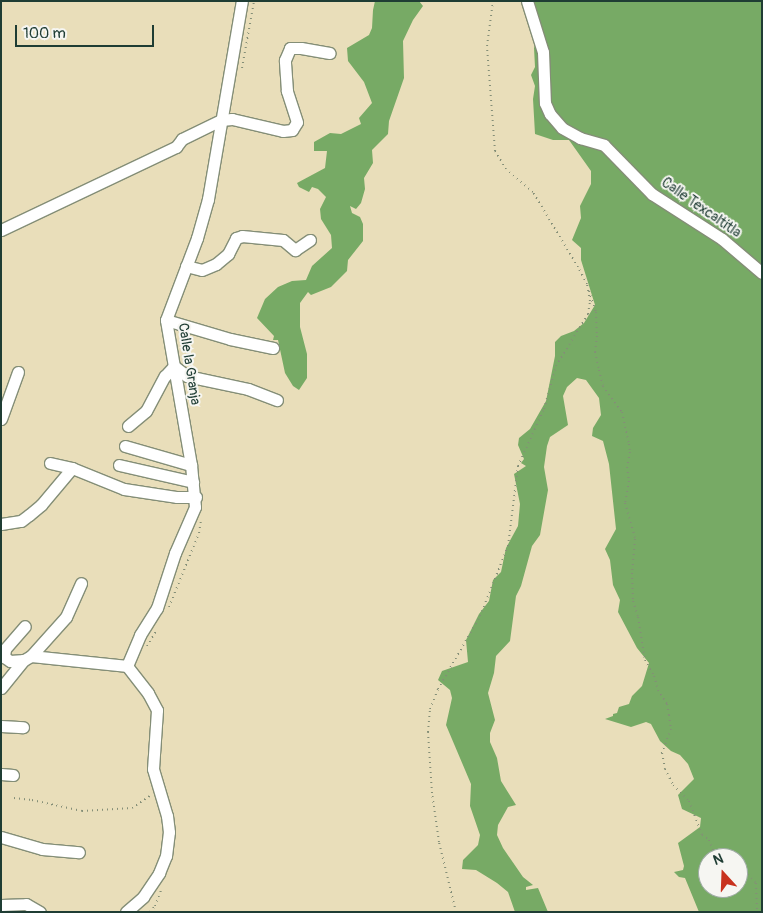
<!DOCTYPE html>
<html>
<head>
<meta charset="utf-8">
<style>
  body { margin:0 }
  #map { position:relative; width:763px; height:913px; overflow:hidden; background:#e9deba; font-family:Pangolin,sans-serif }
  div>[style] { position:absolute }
  .forest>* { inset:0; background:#77aa65 }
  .path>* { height:2px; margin-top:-1px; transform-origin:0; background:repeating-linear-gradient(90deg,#848e77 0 1px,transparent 0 5px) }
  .roads { filter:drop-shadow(1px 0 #848e77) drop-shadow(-1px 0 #848e77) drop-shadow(0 1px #848e77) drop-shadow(0 -1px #848e77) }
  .minor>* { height:11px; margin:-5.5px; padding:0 5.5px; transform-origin:5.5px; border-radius:5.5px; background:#fff }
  span { translate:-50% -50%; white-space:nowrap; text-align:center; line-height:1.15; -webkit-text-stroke:4px #f6f6f2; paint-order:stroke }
  .street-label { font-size:14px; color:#1f3d34 }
  .frame { position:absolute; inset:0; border:2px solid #1f3d34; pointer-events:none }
  .north { position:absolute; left:698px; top:848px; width:50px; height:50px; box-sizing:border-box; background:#f6f6f2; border:1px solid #a0aca6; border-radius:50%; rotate:340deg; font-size:14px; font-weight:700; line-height:20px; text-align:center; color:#1f3d34 }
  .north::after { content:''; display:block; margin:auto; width:18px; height:22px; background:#c8321e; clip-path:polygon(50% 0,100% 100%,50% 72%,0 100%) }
  .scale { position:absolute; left:15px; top:25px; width:139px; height:22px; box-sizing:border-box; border:2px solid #1f3d34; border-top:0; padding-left:6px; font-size:15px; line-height:18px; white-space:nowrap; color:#1f3d34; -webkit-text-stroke:4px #f6f6f2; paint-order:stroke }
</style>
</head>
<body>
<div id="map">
  <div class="forest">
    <div style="clip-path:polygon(375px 1px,419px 1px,423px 6px,413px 20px,403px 41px,404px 78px,389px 121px,388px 134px,372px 150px,373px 163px,364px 178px,365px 189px,361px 203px,356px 209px,350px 206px,352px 213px,360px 217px,363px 224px,363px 241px,348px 260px,347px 271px,331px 287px,311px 295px,308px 292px,300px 303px,300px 327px,307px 354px,307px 378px,299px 390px,293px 386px,285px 373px,278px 340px,273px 340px,274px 336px,257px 318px,265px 299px,278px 287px,292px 281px,306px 280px,312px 266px,332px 248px,331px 235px,321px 219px,320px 209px,326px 197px,318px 189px,312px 187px,309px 192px,299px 187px,297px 183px,325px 168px,327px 151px,314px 151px,314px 142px,330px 133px,341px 134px,361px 124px,359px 118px,372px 103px,364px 82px,348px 61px,347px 48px,369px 35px,372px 28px,373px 10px)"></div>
    <div style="clip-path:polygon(evenodd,529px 1px,762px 1px,762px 912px,699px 912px,685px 878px,679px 877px,674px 872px,683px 870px,684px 866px,678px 843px,700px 827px,701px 818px,682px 809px,678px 795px,694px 779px,688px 764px,680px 755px,671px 751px,660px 741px,651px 724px,646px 722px,631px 727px,605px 719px,613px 716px,613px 714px,617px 713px,619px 707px,629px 704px,632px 696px,642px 686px,649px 663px,637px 648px,618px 612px,620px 600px,613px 585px,610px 560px,605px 549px,616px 529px,609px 464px,603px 441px,592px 436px,593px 428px,601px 415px,599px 398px,586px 380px,577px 378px,567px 387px,563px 396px,568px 425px,550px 437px,547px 446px,544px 467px,548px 490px,540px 535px,532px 546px,521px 586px,516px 596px,510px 641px,496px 656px,494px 673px,488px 693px,495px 720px,490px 733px,490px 742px,497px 758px,501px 781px,516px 805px,508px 807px,498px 825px,497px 835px,503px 848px,523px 877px,533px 885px,526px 887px,526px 890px,538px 888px,548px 912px,515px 912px,508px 892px,497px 883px,476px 870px,462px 869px,463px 860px,478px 845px,480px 835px,470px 806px,471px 784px,446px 725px,452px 698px,450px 690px,438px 680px,442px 671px,468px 662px,466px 640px,479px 614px,489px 601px,493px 580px,501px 572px,506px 548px,518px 526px,520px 504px,514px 474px,526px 466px,521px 463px,524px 459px,518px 445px,519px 438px,530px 429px,546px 401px,555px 356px,555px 342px,561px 336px,574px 331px,584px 323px,595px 305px,581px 260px,581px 248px,572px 240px,581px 218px,580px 206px,591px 184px,591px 171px,569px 140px,553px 140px,535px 134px,533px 99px,535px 86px,531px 75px,535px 67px,534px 48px,538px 35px,529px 1px,708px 858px,738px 858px,738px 888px,708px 888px,708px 858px)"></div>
  </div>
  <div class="path">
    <div style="left:242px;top:68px;width:68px;rotate:-79.8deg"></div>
    <div style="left:589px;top:291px;width:22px;rotate:72deg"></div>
    <div style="left:596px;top:312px;width:24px;rotate:88deg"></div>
    <div style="left:597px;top:336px;width:16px;rotate:97deg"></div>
    <div style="left:595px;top:352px;width:18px;rotate:77deg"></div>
    <div style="left:599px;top:370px;width:16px;rotate:76deg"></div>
    <div style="left:603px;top:386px;width:32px;rotate:54deg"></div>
    <div style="left:622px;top:412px;width:33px;rotate:78deg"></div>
    <div style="left:629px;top:444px;width:8px;rotate:83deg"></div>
    <div style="left:630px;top:452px;width:15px;rotate:101deg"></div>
    <div style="left:627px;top:467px;width:14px;rotate:82deg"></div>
    <div style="left:629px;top:481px;width:22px;rotate:100deg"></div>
    <div style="left:625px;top:503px;width:37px;rotate:74deg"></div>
    <div style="left:635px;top:539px;width:34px;rotate:95deg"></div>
    <div style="left:632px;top:573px;width:28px;rotate:88deg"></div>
    <div style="left:633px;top:601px;width:17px;rotate:73deg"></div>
    <div style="left:638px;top:617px;width:44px;rotate:80.8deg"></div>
    <div style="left:645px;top:660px;width:18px;rotate:61deg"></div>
    <div style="left:654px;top:676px;width:15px;rotate:74deg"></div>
    <div style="left:658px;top:690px;width:17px;rotate:57deg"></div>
    <div style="left:667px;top:704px;width:11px;rotate:80deg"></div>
    <div style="left:669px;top:715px;width:14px;rotate:82deg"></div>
    <div style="left:671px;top:729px;width:26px;rotate:111deg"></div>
    <div style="left:662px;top:753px;width:16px;rotate:79deg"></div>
    <div style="left:665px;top:769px;width:18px;rotate:63deg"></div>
    <div style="left:673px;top:785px;width:23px;rotate:45deg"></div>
    <div style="left:689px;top:801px;width:36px;rotate:69deg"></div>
    <div style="left:702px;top:835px;width:9px;rotate:36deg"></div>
    <div style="left:709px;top:840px;width:19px;rotate:69deg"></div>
    <div style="left:169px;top:607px;width:80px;rotate:-67.9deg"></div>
    <div style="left:199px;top:533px;width:13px;rotate:-81deg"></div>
    <div style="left:147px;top:646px;width:17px;rotate:-59deg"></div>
    <div style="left:14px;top:798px;width:18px;rotate:6deg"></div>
    <div style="left:32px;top:800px;width:51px;rotate:12.4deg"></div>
    <div style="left:82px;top:811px;width:50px;rotate:-3.4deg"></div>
    <div style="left:132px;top:808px;width:22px;rotate:-34deg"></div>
    <div style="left:738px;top:869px;width:6px;rotate:18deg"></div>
    <div style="left:744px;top:871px;width:17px;rotate:45deg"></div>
    <div style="left:756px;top:883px;width:29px;rotate:88deg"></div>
    <div style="left:150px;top:912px;width:8px;rotate:-50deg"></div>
    <div style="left:155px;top:906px;width:17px;rotate:-69deg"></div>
    <div style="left:456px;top:912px;width:72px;rotate:-103.7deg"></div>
    <div style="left:439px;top:842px;width:49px;rotate:-98.1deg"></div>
    <div style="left:432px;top:793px;width:61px;rotate:-93.8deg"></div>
    <div style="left:428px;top:732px;width:23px;rotate:-85deg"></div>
    <div style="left:430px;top:709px;width:22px;rotate:-68deg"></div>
    <div style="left:438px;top:689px;width:84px;rotate:-60.1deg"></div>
    <div style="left:480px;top:616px;width:75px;rotate:-68.2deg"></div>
    <div style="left:508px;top:546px;width:81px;rotate:-82.9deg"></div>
    <div style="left:518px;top:466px;width:63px;rotate:-65.5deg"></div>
    <div style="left:544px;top:409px;width:45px;rotate:-74.4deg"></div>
    <div style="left:556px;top:366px;width:61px;rotate:-58.4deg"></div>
    <div style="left:588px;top:314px;width:13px;rotate:-81deg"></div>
    <div style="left:590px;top:301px;width:17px;rotate:-100deg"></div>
    <div style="left:587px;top:284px;width:19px;rotate:-118deg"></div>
    <div style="left:578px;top:267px;width:87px;rotate:-121deg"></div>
    <div style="left:533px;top:192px;width:35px;rotate:-140deg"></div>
    <div style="left:506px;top:169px;width:21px;rotate:-121deg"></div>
    <div style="left:495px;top:151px;width:105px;rotate:-94.4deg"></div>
    <div style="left:487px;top:46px;width:45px;rotate:-82.4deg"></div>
  </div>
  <div class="roads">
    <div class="minor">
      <div style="left:527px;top:1px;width:53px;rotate:72.6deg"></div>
      <div style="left:543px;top:52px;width:51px;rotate:87.8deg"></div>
      <div style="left:545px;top:103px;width:12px;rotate:66deg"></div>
      <div style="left:550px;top:114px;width:18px;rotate:49deg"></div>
      <div style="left:562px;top:128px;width:21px;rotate:29deg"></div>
      <div style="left:580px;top:138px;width:25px;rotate:16deg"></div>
      <div style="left:604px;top:145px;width:69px;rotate:45.6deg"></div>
      <div style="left:652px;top:194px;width:83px;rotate:32.7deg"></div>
      <div style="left:722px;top:239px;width:52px;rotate:40.4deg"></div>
      <div style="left:1px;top:230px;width:194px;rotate:-25.4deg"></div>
      <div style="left:176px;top:147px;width:10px;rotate:-53deg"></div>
      <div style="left:182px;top:139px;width:43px;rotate:-26deg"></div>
      <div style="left:221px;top:120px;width:11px;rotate:-5deg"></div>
      <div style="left:232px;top:119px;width:52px;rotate:13.2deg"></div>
      <div style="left:283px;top:131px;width:9px;rotate:-6deg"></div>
      <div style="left:292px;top:130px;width:9px;rotate:-58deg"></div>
      <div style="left:297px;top:122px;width:33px;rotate:-108deg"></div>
      <div style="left:287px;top:91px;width:31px;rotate:-94deg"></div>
      <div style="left:285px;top:60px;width:13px;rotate:-67deg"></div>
      <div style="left:290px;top:48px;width:11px"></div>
      <div style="left:301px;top:48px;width:29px;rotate:10deg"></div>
      <div style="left:186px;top:266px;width:16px;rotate:14deg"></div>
      <div style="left:202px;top:270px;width:15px;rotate:-23deg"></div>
      <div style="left:216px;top:264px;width:16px;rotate:-40deg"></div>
      <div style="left:228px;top:254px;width:18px;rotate:-63deg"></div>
      <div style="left:236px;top:238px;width:6px;rotate:-18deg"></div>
      <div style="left:242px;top:236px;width:41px;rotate:5.6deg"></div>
      <div style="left:283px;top:240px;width:16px;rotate:40deg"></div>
      <div style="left:295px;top:250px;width:18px;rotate:-34deg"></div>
      <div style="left:166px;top:320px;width:67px;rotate:16.5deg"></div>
      <div style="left:230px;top:339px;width:44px;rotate:11.8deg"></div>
      <div style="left:1px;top:419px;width:50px;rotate:-70.1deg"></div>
      <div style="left:128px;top:426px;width:23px;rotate:-40deg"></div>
      <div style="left:146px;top:411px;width:40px;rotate:-62deg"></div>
      <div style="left:165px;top:376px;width:13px;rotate:-48deg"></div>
      <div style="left:174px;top:366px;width:16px;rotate:38deg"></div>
      <div style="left:187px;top:376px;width:62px;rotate:12deg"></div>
      <div style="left:248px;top:389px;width:31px;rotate:21deg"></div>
      <div style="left:125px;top:446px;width:69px;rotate:16.1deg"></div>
      <div style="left:50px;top:463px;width:23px;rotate:13deg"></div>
      <div style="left:72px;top:468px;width:56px;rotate:22deg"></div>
      <div style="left:124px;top:489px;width:54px;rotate:8.6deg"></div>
      <div style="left:177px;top:497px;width:19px"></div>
      <div style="left:119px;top:465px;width:76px;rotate:12.9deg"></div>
      <div style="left:1px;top:524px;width:20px;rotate:-9deg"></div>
      <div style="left:21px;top:521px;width:10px;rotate:-37deg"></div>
      <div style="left:29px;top:515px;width:16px;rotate:-40deg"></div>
      <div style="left:41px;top:505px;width:48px;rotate:-50deg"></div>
      <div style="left:31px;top:656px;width:52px;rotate:-48.1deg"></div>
      <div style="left:66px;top:617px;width:37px;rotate:-66deg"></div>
      <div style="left:24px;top:660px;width:14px;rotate:176deg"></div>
      <div style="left:10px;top:661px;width:7px;rotate:-146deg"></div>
      <div style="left:4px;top:657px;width:8px;rotate:-83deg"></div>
      <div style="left:5px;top:649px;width:30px;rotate:-49deg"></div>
      <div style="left:127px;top:666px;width:34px;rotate:-67deg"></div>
      <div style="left:140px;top:635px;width:32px;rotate:-58deg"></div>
      <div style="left:157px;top:608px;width:58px;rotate:-71.9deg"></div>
      <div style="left:175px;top:553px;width:50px;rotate:-66.5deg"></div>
      <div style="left:195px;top:507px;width:42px;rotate:-95.4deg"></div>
      <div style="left:191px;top:465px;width:147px;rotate:-99.8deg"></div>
      <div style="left:166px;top:320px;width:88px;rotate:-69.3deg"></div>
      <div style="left:197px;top:238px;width:41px;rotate:-74.2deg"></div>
      <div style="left:208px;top:199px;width:201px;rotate:-80.3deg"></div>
      <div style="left:1px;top:688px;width:36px;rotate:-51deg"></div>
      <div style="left:24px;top:660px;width:8px;rotate:-30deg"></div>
      <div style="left:31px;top:656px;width:97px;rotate:5.9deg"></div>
      <div style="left:1px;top:726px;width:22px;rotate:3deg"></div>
      <div style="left:1px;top:774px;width:12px;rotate:5deg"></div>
      <div style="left:1px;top:837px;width:43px;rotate:16.3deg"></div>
      <div style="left:42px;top:849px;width:37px;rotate:5deg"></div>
      <div style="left:1px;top:905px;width:25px;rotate:-2deg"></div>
      <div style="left:26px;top:904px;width:16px;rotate:30deg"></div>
      <div style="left:126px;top:912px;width:23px;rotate:-41deg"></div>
      <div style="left:143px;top:897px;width:29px;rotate:-56deg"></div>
      <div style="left:159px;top:873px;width:18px;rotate:-68deg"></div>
      <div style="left:166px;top:856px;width:24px;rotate:-83deg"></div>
      <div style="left:169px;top:832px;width:16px;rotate:-97deg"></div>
      <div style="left:167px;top:816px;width:49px;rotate:-106.6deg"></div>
      <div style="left:153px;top:769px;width:59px;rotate:-86.1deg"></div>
      <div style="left:157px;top:710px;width:19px;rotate:-118deg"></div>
      <div style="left:148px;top:693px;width:34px;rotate:-128deg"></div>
    </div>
  </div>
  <div class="street-label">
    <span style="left:701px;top:208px;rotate:35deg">Calle Texcaltitla</span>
    <span style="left:189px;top:364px;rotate:81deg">Calle la Granja</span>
  </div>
  <div class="frame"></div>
  <div class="north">N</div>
  <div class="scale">100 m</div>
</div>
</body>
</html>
